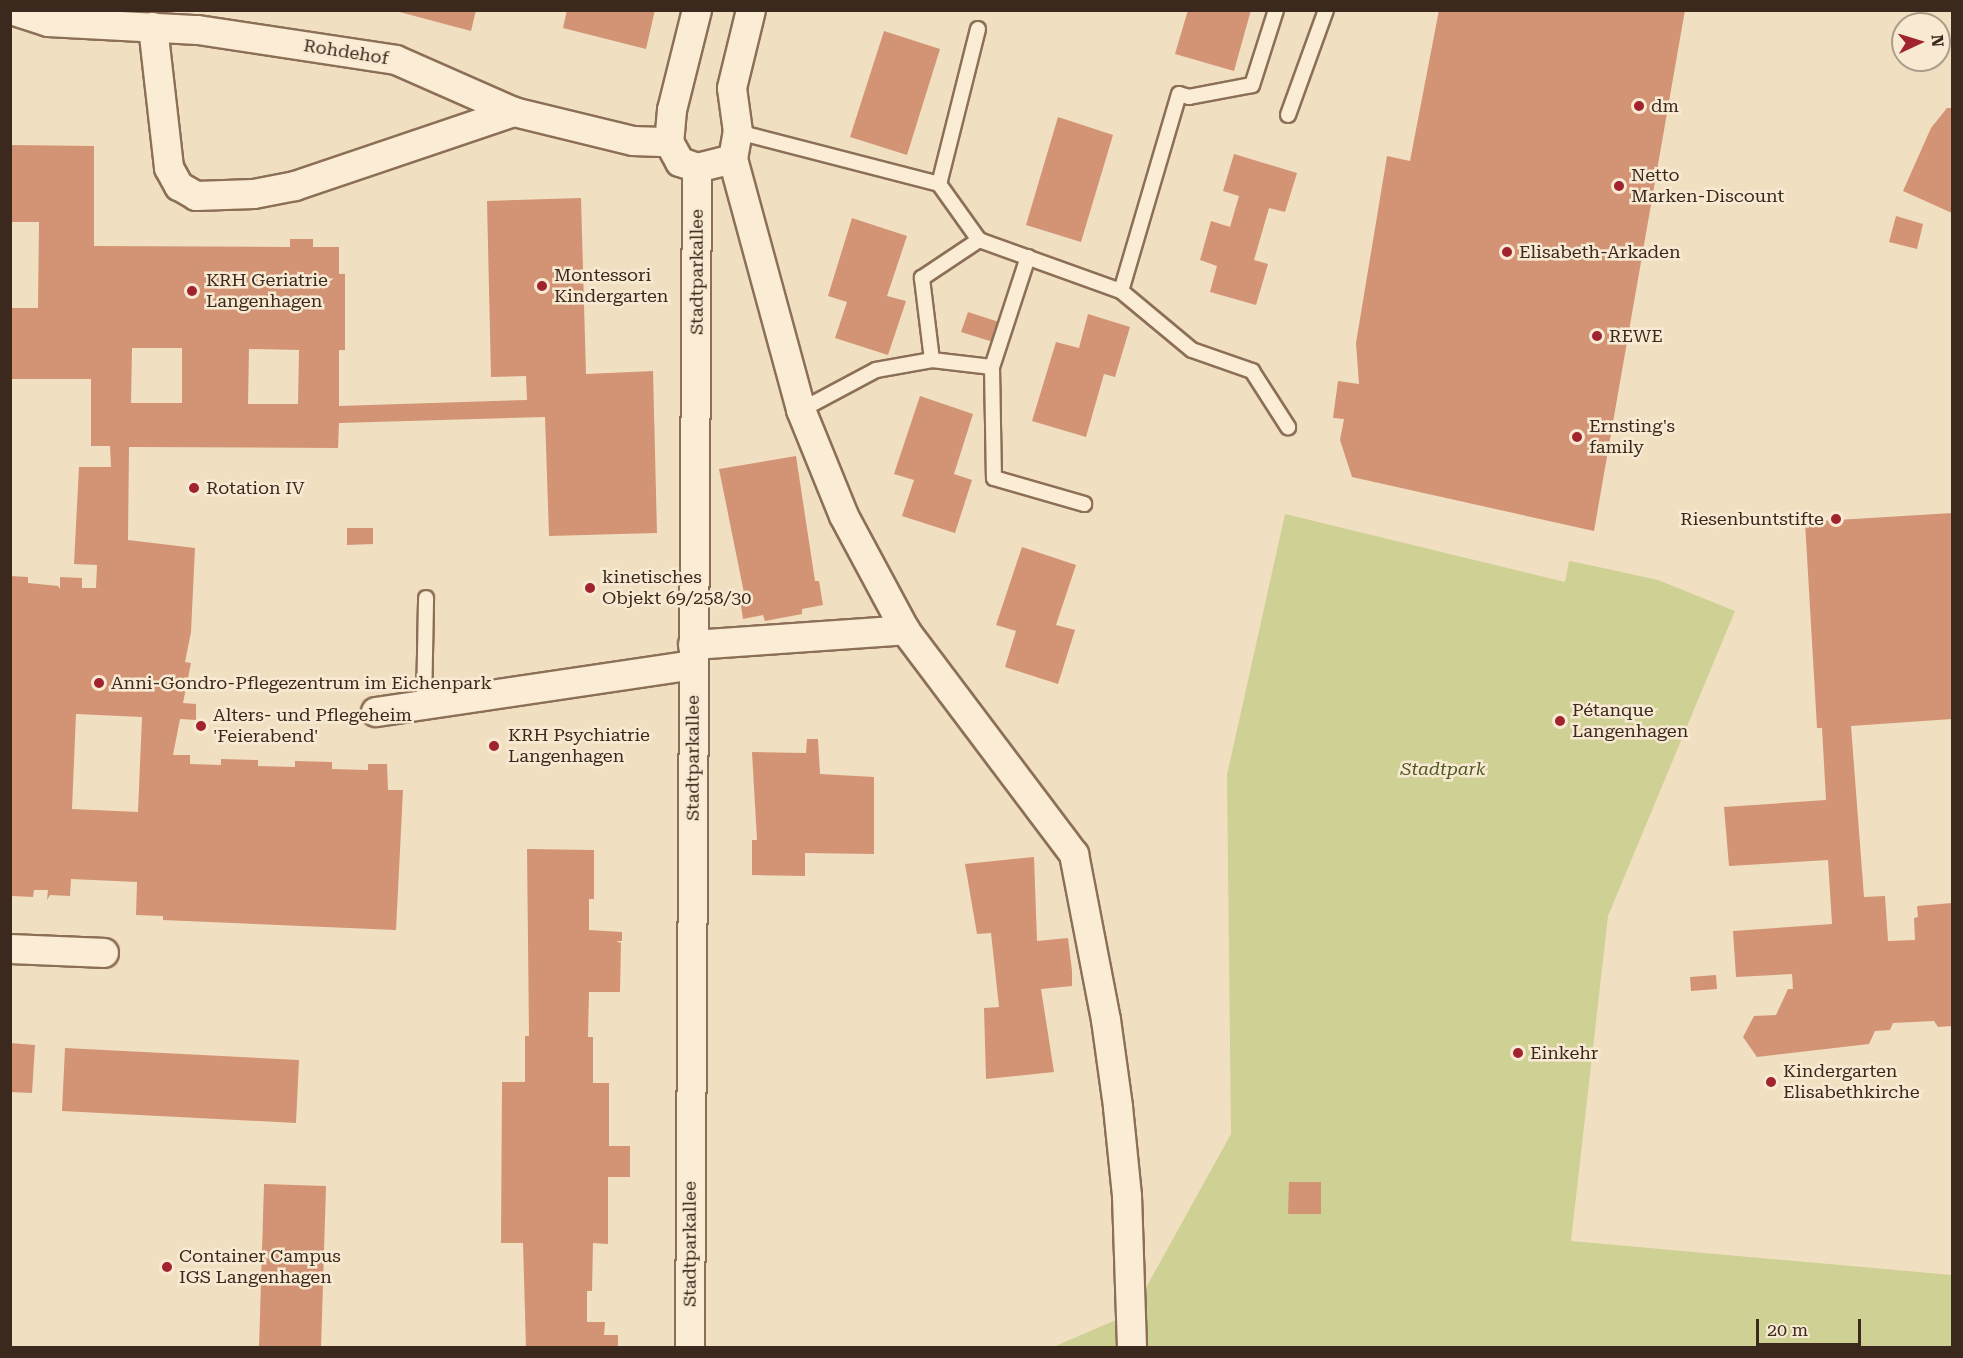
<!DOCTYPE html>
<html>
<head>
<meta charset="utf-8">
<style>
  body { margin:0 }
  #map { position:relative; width:1963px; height:1358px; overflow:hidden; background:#f1dfc1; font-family:"Roboto Serif",serif }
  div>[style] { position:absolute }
  .green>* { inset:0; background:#ced094 }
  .building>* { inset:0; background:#d29474 }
  .roads { filter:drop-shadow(2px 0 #8c6f57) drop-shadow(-2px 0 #8c6f57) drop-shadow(0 2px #8c6f57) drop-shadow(0 -2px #8c6f57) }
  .service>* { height:14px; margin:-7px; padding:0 7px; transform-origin:7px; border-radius:7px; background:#fbedd5 }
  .minor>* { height:28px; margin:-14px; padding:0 14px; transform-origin:14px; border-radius:14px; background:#fbedd5 }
  .dots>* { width:16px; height:16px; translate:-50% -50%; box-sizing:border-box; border:3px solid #f8ead2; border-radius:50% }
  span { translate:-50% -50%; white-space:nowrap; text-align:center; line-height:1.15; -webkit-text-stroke:5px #f8ead2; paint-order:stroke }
  .street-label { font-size:18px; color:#3b291d }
  .poi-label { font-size:18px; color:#3b291d }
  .left { translate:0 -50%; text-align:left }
  .right { translate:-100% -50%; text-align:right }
  .park-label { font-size:18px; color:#4f5922; font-style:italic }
  .frame { position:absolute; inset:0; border:12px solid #3b291d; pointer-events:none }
  .north { position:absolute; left:1891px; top:12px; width:60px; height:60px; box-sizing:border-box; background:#f8ead2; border:2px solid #ac9d8a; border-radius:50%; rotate:86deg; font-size:16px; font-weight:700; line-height:24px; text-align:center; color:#3b291d }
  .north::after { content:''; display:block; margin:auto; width:21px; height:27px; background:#a0232d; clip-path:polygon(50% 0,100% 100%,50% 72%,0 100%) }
  .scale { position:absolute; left:1756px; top:1319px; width:105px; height:27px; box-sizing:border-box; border:3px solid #3b291d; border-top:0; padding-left:8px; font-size:18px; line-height:21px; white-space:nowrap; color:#3b291d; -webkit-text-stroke:4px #f8ead2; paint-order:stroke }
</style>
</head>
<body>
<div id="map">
  <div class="green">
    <div style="clip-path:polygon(1285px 514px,1565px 582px,1569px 561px,1589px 565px,1658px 580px,1735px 611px,1608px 916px,1571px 1241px,1952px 1275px,1952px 1347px,1051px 1348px,1132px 1313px,1231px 1134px,1227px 775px)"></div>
  </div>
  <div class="building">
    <div style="clip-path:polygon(392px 10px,476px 10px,471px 31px)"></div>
    <div style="clip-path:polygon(567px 10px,655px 10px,646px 49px,563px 28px)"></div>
    <div style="clip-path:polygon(1188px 10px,1251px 10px,1234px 71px,1175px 54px)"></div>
    <div style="clip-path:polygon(1439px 10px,1685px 10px,1594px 531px,1352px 477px,1340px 440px,1344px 419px,1333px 418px,1338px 381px,1359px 384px,1356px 343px,1387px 156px,1410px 161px)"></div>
    <div style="clip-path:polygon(884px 31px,940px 49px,907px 155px,850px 137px)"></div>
    <div style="clip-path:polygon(1947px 108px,1952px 108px,1952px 213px,1903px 191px,1931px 128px)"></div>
    <div style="clip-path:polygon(1058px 117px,1113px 135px,1081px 242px,1026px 225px)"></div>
    <div style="clip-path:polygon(evenodd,10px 145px,94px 146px,94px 246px,290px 247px,290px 239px,313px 239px,313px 247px,339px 247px,339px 274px,345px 274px,345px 350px,339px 350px,339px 406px,527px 400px,526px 376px,491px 377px,487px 201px,581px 198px,586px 374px,653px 371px,657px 533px,549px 536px,545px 417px,339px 423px,338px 448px,129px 447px,128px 540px,195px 548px,191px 632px,185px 662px,191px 663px,183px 703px,196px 704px,196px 720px,180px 719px,173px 755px,190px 755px,190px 764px,221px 765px,221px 759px,258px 760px,258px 766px,295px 767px,295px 761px,332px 762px,332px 769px,368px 770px,368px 764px,387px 764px,388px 790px,403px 790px,396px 930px,163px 920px,163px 916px,136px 915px,137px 882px,71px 879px,70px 896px,50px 895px,47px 900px,48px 890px,34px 890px,33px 897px,12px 896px,10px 576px,28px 577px,28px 583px,58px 586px,60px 589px,60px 577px,82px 578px,82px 588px,96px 588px,97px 565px,74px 564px,79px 467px,111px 467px,110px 446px,91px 446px,91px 379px,10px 379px,10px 308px,38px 308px,39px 222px,10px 222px,10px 145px,132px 348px,182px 348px,182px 403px,131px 403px,132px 348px,10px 145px,249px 349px,299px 350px,298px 404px,248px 404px,249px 349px,10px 145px,76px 714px,142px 717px,138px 812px,72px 809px,76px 714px)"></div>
    <div style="clip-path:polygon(1234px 154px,1297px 173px,1285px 212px,1269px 208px,1254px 260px,1268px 264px,1256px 305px,1210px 292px,1217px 266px,1200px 260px,1211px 221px,1230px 227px,1239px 196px,1223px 191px)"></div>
    <div style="clip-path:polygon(1896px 216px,1923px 224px,1917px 249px,1889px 242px)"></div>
    <div style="clip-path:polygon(852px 218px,907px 236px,887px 296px,906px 301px,888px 355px,835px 338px,847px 302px,828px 296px)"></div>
    <div style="clip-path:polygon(968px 312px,999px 322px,993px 342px,961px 332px)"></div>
    <div style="clip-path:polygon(1088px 314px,1130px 327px,1115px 377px,1104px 374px,1086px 437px,1032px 421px,1056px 342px,1079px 348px)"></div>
    <div style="clip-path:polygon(920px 396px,973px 414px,954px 474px,972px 480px,955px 533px,902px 516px,914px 480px,894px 474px)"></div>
    <div style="clip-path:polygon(796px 456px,815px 581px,819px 581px,823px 605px,802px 609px,802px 614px,765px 621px,763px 615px,743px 619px,739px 594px,744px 593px,719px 469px)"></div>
    <div style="clip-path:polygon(1952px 513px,1952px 719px,1851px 726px,1864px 897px,1885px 896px,1888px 941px,1915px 940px,1914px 918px,1918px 917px,1917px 906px,1952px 903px,1952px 1026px,1938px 1027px,1934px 1021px,1893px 1023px,1890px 1030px,1875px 1031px,1869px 1044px,1757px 1057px,1743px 1037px,1754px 1016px,1776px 1015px,1788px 989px,1793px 989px,1792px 974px,1736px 977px,1733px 931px,1832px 924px,1828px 860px,1729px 866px,1724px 807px,1826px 800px,1822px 728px,1817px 728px,1805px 522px)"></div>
    <div style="clip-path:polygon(347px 528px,373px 528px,373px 544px,347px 545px)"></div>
    <div style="clip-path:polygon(1022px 547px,1076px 565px,1056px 625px,1075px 630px,1058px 684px,1005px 667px,1016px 631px,996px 625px)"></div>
    <div style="clip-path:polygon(807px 739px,818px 739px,820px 774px,874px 777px,874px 854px,805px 853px,805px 876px,752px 875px,752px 840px,757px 840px,752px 752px,806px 753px)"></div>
    <div style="clip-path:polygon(527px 849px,594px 850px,594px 899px,589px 899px,589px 930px,622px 932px,622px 941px,616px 941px,621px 943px,620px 992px,589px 992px,588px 1037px,593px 1037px,593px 1083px,609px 1083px,609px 1146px,630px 1146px,630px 1177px,608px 1177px,608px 1244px,593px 1243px,592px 1291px,587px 1291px,587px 1322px,605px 1322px,604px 1335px,618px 1335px,618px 1348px,526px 1348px,523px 1243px,501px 1243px,502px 1082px,525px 1082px,525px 1036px,529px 1036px)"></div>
    <div style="clip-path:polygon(1034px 857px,1037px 941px,1068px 938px,1072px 971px,1072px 986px,1041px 989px,1054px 1072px,986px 1079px,984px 1008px,999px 1007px,991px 933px,977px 934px,965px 864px)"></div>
    <div style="clip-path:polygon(1716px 975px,1717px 989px,1691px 991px,1690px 977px)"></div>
    <div style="clip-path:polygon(10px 1043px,35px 1045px,32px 1093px,10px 1092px)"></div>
    <div style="clip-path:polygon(65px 1048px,299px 1060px,296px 1123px,62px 1111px)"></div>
    <div style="clip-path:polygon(1289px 1182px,1321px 1182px,1321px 1214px,1288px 1214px)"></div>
    <div style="clip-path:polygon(264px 1184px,326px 1186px,321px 1348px,259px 1348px)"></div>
  </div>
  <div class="roads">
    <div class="service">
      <div style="left:1276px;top:10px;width:79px;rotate:107.7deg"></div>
      <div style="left:1252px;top:85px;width:64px;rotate:169.2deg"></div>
      <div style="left:1189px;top:97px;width:10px;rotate:-163deg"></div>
      <div style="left:1179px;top:94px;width:205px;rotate:106.4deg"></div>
      <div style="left:1121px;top:291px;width:92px;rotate:39.7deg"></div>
      <div style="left:1192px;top:350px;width:64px;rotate:19.3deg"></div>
      <div style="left:1252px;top:371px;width:67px;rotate:57.3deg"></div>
      <div style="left:978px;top:29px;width:160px;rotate:104.1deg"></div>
      <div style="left:939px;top:184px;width:69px;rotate:54.5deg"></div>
      <div style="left:979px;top:240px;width:151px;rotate:19.8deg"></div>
      <div style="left:1288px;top:115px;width:112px;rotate:-70.1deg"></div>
      <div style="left:738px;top:132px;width:208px;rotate:14.5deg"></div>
      <div style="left:1028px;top:257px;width:116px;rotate:108.1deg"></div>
      <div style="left:992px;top:367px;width:111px;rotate:89deg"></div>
      <div style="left:994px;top:478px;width:94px;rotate:16.1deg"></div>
      <div style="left:932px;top:360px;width:60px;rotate:6.7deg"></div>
      <div style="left:801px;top:410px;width:85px;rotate:-28.1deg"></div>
      <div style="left:876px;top:370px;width:57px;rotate:-10.1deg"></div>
      <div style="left:932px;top:360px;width:83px;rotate:-97deg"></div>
      <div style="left:922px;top:278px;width:69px;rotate:-33.7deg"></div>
      <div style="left:424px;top:706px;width:108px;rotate:-88.9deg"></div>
    </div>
    <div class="minor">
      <div style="left:11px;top:10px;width:39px;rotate:18deg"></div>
      <div style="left:48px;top:22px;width:150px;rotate:3.1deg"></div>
      <div style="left:198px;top:30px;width:200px;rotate:8.6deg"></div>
      <div style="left:396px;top:60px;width:129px;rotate:23.8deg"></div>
      <div style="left:514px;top:112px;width:122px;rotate:13.7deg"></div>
      <div style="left:633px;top:141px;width:36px;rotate:2deg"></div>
      <div style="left:697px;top:10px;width:103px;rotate:104deg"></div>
      <div style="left:672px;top:110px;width:32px;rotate:95deg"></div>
      <div style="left:669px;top:142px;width:23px;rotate:61deg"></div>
      <div style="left:680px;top:162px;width:18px;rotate:19deg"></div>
      <div style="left:697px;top:168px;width:37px;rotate:-14deg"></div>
      <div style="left:733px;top:159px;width:27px;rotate:-80deg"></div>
      <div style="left:738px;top:132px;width:44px;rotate:-97.8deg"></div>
      <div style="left:732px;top:88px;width:80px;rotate:-76.3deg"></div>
      <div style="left:153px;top:27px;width:142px;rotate:83.5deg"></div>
      <div style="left:169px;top:168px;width:21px;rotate:61deg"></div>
      <div style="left:179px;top:186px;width:20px;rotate:30deg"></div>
      <div style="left:196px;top:196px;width:58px;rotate:-2deg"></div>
      <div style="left:254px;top:194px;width:42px;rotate:-11deg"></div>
      <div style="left:295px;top:186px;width:231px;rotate:-18.7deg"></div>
      <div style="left:733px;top:159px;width:260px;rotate:74.8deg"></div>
      <div style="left:801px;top:410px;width:114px;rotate:67.9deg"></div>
      <div style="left:844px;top:516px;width:129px;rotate:61.8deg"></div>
      <div style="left:905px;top:630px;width:281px;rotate:53deg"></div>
      <div style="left:1074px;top:854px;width:169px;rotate:79.1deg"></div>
      <div style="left:1106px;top:1020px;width:88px;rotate:82.1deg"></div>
      <div style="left:1118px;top:1107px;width:89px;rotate:84.2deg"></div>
      <div style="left:1127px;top:1196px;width:152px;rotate:88.1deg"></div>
      <div style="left:693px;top:645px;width:213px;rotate:-4deg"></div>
      <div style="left:376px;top:712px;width:320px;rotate:-8.4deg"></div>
      <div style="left:10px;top:949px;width:94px;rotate:2.4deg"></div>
      <div style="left:690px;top:1348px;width:1180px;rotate:-89.66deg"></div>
    </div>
  </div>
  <div class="dots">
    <div style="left:1639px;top:106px;background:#a0232d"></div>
    <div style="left:1619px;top:186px;background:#a0232d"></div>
    <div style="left:1507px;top:252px;background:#a0232d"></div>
    <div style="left:542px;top:286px;background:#a0232d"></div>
    <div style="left:192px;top:291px;background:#a0232d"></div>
    <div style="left:1597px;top:336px;background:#a0232d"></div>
    <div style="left:1577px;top:437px;background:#a0232d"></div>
    <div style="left:194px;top:488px;background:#a0232d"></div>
    <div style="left:1836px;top:519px;background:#a0232d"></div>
    <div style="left:590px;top:588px;background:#a0232d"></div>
    <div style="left:99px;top:683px;background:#a0232d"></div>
    <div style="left:1560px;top:721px;background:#a0232d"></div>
    <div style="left:201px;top:726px;background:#a0232d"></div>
    <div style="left:494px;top:746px;background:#a0232d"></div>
    <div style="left:1518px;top:1053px;background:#a0232d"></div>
    <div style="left:1771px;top:1082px;background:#a0232d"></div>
    <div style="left:167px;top:1267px;background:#a0232d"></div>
  </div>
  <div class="street-label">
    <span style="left:346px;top:52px;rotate:9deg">Rohdehof</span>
    <span style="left:697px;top:272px;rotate:-90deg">Stadtparkallee</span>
    <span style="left:693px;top:758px;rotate:-90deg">Stadtparkallee</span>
    <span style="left:690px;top:1244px;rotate:-90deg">Stadtparkallee</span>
  </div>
  <div class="poi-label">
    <span class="left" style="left:1651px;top:106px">dm</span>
    <span class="left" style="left:1631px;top:186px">Netto<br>Marken-Discount</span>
    <span class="left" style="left:1519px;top:252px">Elisabeth-Arkaden</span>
    <span class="left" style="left:554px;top:286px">Montessori<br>Kindergarten</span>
    <span class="left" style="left:206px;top:291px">KRH Geriatrie<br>Langenhagen</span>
    <span class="left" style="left:1609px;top:336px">REWE</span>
    <span class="left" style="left:1589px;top:437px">Ernsting's<br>family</span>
    <span class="left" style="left:206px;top:488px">Rotation IV</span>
    <span class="right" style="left:1824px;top:519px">Riesenbuntstifte</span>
    <span class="left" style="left:602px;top:588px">kinetisches<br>Objekt 69/258/30</span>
    <span class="left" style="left:111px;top:683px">Anni-Gondro-Pflegezentrum im Eichenpark</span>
    <span class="left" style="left:1572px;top:721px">Pétanque<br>Langenhagen</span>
    <span class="left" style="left:213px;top:726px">Alters- und Pflegeheim<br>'Feierabend'</span>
    <span class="left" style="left:508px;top:746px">KRH Psychiatrie<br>Langenhagen</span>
    <span class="left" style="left:1530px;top:1053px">Einkehr</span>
    <span class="left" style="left:1783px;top:1082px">Kindergarten<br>Elisabethkirche</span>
    <span class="left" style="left:179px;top:1267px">Container Campus<br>IGS Langenhagen</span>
  </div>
  <div class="park-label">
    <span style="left:1443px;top:769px">Stadtpark</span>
  </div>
  <div class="frame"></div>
  <div class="north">N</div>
  <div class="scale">20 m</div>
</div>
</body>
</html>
